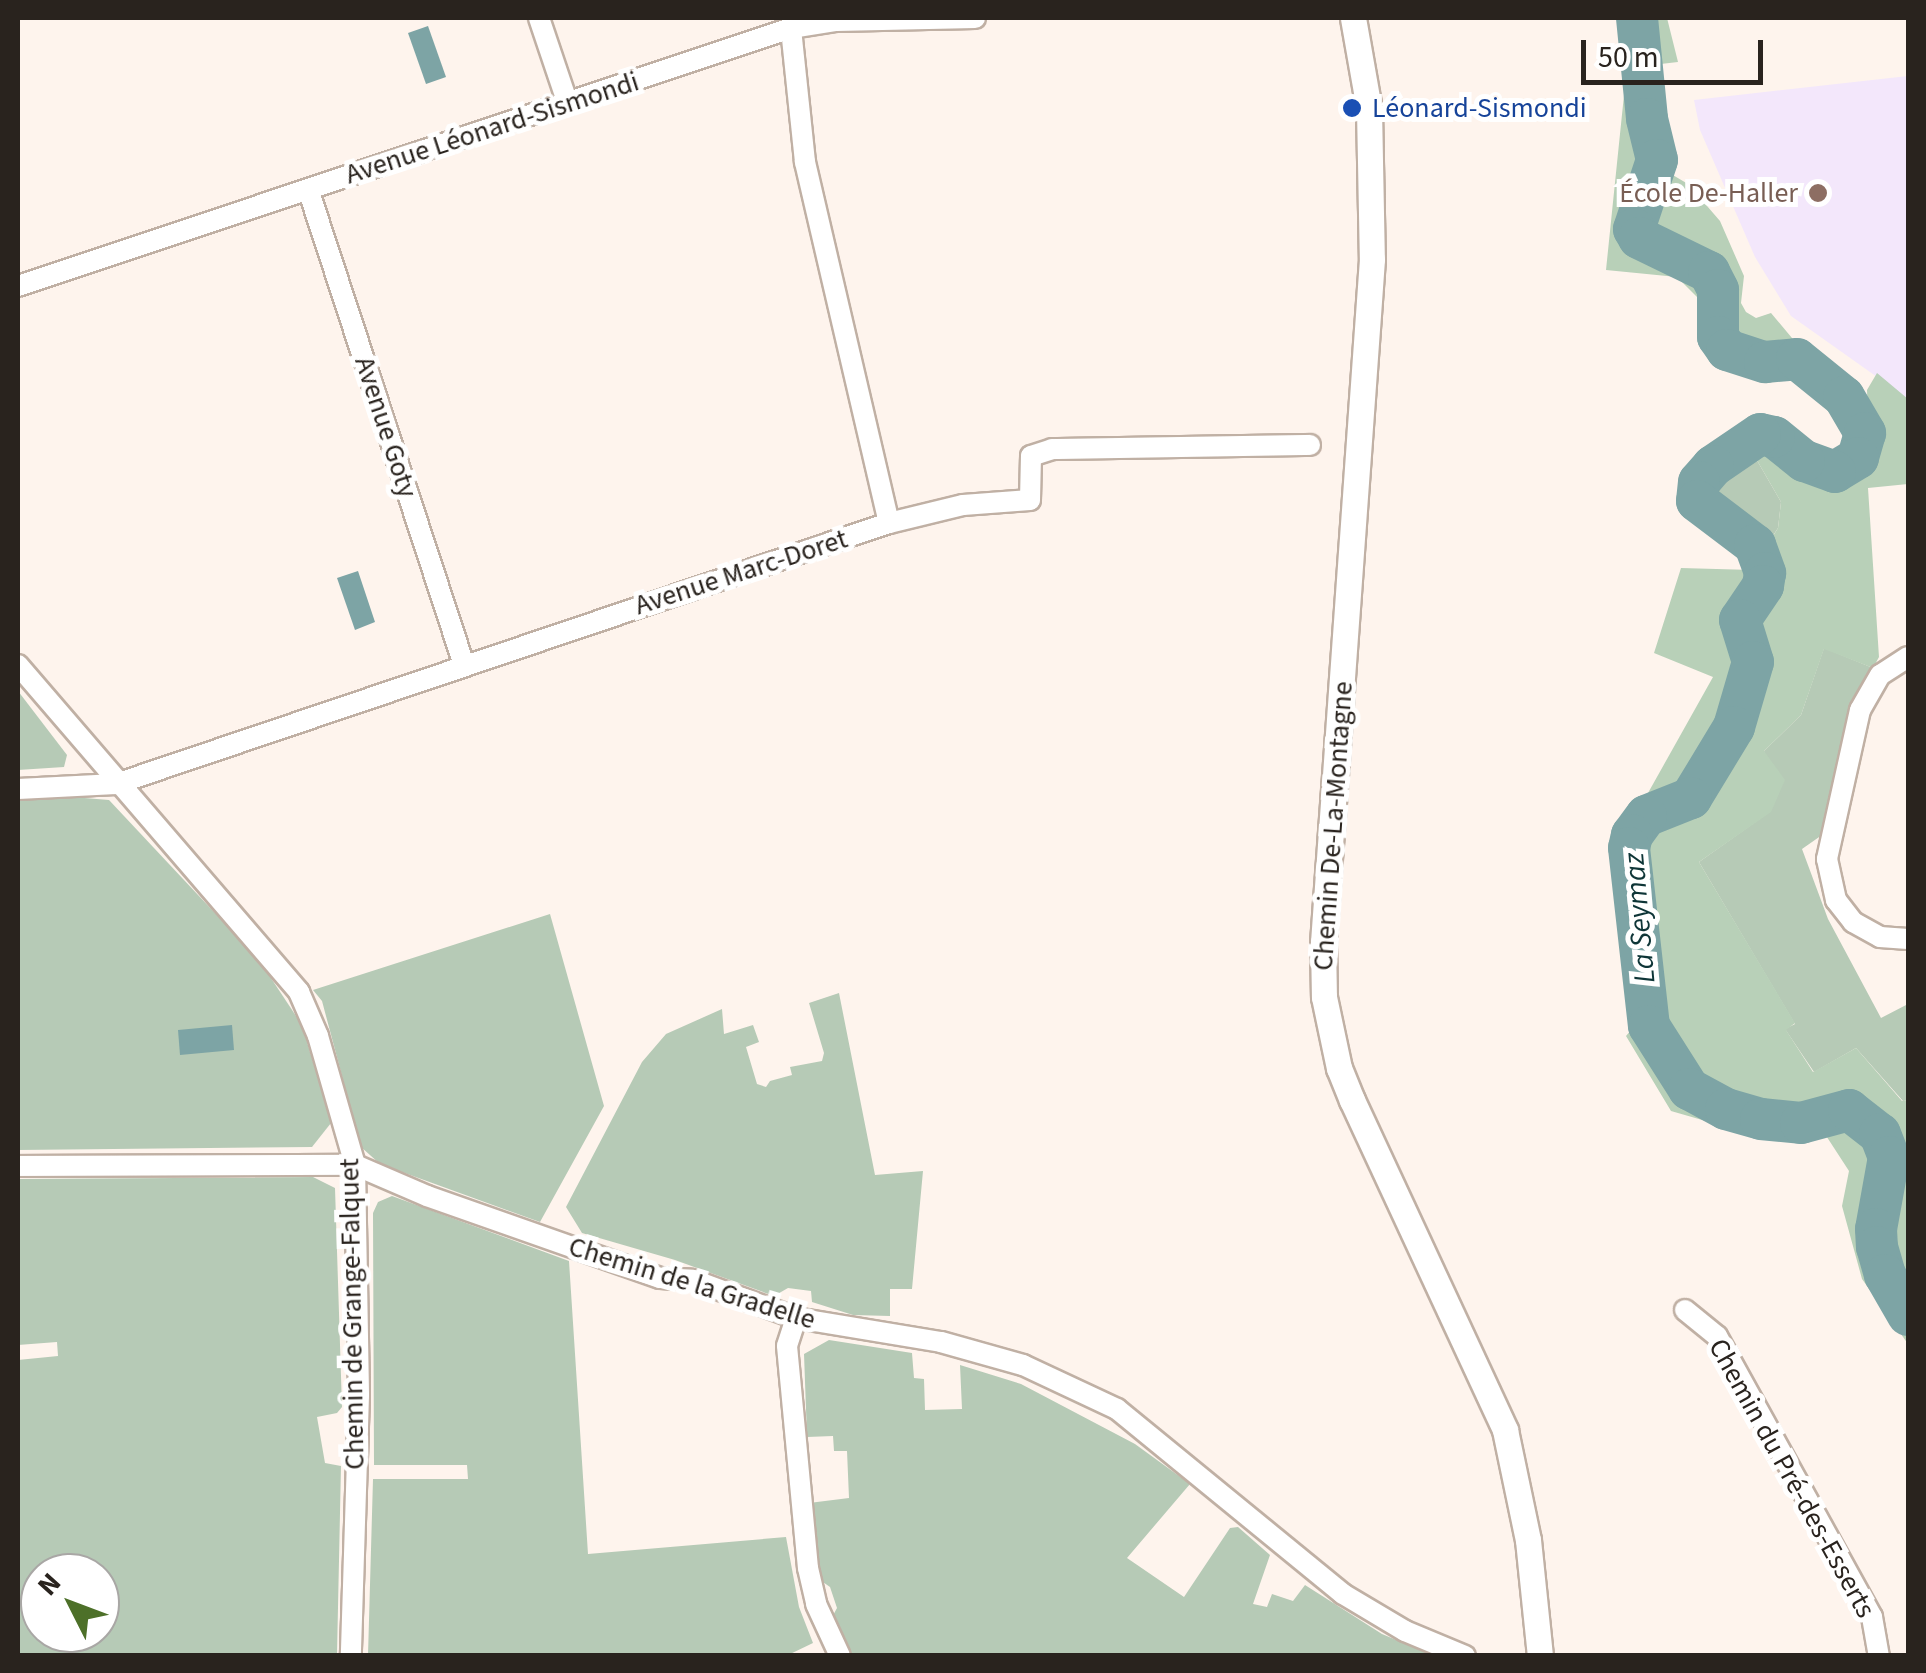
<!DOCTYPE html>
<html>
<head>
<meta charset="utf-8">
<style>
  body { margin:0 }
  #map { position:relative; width:1926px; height:1673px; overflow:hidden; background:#fef4ed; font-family:"Source Sans 3",sans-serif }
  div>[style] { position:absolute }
  .education>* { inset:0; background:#f3e7fb }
  .green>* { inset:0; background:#b6cab6 }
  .forest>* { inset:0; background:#b8d0b8 }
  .water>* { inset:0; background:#7da4a5 }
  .river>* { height:42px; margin:-21px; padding:0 21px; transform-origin:21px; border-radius:21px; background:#7da4a5 }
  .roads { filter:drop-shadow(2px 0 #c0b0a4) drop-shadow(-2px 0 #c0b0a4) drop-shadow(0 2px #c0b0a4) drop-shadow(0 -2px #c0b0a4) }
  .minor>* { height:20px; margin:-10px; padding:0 10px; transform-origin:10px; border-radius:10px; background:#fff }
  .tertiary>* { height:25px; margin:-12.5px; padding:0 12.5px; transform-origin:12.5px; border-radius:12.5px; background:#fff }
  .dots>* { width:28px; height:28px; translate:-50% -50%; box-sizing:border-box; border:5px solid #fff; border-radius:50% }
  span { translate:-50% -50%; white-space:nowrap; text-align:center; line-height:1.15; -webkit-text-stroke:10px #fff; paint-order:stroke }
  .transit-label { font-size:28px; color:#164399 }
  .left { translate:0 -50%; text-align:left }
  .street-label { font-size:28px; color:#29231e }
  .education-label { font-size:28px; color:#785e54 }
  .right { translate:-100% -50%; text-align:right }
  .water-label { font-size:30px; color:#0e3537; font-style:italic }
  .frame { position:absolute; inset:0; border:20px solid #29231e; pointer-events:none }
  .north { position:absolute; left:20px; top:1553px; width:100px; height:100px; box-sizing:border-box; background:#fff; border:2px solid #a9a7a5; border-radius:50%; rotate:312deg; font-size:28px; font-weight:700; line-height:40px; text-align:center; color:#29231e }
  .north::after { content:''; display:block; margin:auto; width:35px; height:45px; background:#4d7029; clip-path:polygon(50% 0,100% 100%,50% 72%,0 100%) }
  .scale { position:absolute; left:1581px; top:40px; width:182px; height:45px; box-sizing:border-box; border:5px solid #29231e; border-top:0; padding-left:12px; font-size:30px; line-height:35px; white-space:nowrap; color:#29231e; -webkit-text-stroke:8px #fff; paint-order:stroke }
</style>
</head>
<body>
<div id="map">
  <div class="education">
    <div style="clip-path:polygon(1908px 76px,1908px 399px,1791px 316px,1755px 257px,1700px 130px,1694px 100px)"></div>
  </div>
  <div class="green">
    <div style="clip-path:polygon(1751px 450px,1781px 502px,1778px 528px,1767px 545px,1749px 524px,1713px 506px,1704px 495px,1718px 469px)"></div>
    <div style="clip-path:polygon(1824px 648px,1873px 668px,1853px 704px,1822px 835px,1802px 849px,1828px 919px,1881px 1018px,1908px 1004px,1908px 1100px,1903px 1101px,1856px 1048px,1814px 1072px,1785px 1029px,1795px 1024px,1699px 862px,1771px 811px,1764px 751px,1801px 715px)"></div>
    <div style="clip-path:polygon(18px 691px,67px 755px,64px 767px,18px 770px)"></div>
    <div style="clip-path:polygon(60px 796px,109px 800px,259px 960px,302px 1025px,331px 1123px,312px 1147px,18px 1150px,18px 799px)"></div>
    <div style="clip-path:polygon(550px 914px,604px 1106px,540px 1222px,380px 1164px,361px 1147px,322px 1001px,313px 990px)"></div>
    <div style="clip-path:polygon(839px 993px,875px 1175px,923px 1171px,912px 1289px,890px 1289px,890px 1316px,853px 1315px,812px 1302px,811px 1291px,788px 1288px,774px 1296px,675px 1260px,582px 1233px,566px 1207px,642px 1062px,666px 1034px,722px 1009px,724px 1034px,753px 1025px,759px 1042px,746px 1047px,757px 1084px,766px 1087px,770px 1081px,792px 1075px,790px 1067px,822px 1061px,824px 1053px,809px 1003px)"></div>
    <div style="clip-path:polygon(evenodd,313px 1177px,335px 1188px,342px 1407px,337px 1413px,317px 1417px,325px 1463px,341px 1466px,337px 1655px,18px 1655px,18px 1360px,58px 1356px,57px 1342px,18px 1345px,18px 1179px,313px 1177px,40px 1573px,100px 1573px,100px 1633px,40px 1633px,40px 1573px)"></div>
    <div style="clip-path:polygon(392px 1196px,569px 1261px,588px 1554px,786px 1537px,799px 1607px,813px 1643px,786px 1656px,368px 1655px,373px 1479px,468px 1479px,467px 1465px,374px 1465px,373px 1213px,378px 1202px)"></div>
    <div style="clip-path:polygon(829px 1340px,912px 1353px,914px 1378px,924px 1379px,925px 1410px,962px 1409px,960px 1365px,1021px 1384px,1135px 1444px,1190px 1484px,1127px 1558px,1184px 1597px,1230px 1528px,1238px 1527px,1270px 1555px,1253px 1604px,1267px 1607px,1272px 1594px,1293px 1601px,1305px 1585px,1382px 1634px,1432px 1655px,850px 1655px,831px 1619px,837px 1608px,830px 1587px,820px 1580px,809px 1503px,849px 1498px,847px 1451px,834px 1451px,833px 1436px,807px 1437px,804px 1354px)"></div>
  </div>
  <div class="forest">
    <div style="clip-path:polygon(1644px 18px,1667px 18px,1678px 62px,1652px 65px)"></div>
    <div style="clip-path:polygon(1624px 95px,1664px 97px,1666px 171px,1688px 184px,1720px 221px,1744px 276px,1741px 303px,1746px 312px,1756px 318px,1771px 313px,1802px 350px,1797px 354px,1740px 347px,1725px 330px,1698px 326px,1698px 298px,1677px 277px,1606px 270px)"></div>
    <div style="clip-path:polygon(1877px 373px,1908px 399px,1908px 484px,1868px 488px,1879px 657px,1873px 668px,1824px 649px,1801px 715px,1764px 751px,1785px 780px,1771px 812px,1699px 862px,1795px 1023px,1786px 1030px,1813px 1072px,1856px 1048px,1902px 1101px,1908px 1100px,1908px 1344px,1862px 1279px,1842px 1206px,1849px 1171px,1823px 1131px,1768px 1139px,1671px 1111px,1626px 1036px,1638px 1022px,1610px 848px,1648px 793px,1713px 677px,1654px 653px,1681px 568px,1752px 570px,1778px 528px,1781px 502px,1751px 450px,1761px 441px,1772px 440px,1819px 476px,1833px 479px,1858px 468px,1869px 443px,1867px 390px)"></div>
  </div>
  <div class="water">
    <div style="clip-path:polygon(428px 26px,446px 77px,426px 84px,408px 33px)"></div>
    <div style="clip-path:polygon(358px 571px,375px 622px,355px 630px,337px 578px)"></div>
    <div style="clip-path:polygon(232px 1025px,234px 1050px,180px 1055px,178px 1030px)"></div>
  </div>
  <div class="river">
    <div style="left:1637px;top:18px;width:101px;rotate:84.3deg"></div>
    <div style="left:1647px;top:119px;width:42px;rotate:76.3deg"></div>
    <div style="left:1657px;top:160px;width:73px;rotate:108.4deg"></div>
    <div style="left:1634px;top:229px;width:10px;rotate:61deg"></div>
    <div style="left:1639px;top:238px;width:78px;rotate:25.9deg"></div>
    <div style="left:1709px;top:272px;width:20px;rotate:63deg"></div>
    <div style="left:1718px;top:290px;width:47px;rotate:90deg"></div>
    <div style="left:1718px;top:337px;width:16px;rotate:55deg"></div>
    <div style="left:1727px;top:350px;width:40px;rotate:18deg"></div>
    <div style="left:1765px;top:362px;width:32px;rotate:-5deg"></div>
    <div style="left:1797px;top:359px;width:60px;rotate:39deg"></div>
    <div style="left:1844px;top:397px;width:42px;rotate:59.7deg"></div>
    <div style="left:1865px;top:433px;width:26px;rotate:106deg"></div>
    <div style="left:1858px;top:458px;width:27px;rotate:149deg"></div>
    <div style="left:1835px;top:472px;width:33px;rotate:-160deg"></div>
    <div style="left:1804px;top:461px;width:38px;rotate:-141deg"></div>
    <div style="left:1774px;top:437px;width:14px;rotate:-168deg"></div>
    <div style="left:1760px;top:434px;width:57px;rotate:145.8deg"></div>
    <div style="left:1713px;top:466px;width:21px;rotate:131deg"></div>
    <div style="left:1699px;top:482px;width:19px;rotate:96deg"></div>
    <div style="left:1697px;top:501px;width:73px;rotate:37.2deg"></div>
    <div style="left:1755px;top:545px;width:30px;rotate:70deg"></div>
    <div style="left:1765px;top:573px;width:13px;rotate:99deg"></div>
    <div style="left:1763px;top:586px;width:41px;rotate:124.1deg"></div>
    <div style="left:1740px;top:620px;width:44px;rotate:72.8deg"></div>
    <div style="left:1753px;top:662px;width:68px;rotate:106.3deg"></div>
    <div style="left:1734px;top:727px;width:83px;rotate:121.2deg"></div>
    <div style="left:1691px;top:798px;width:48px;rotate:158.2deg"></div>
    <div style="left:1646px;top:816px;width:24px;rotate:126deg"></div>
    <div style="left:1632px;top:835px;width:13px;rotate:103deg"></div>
    <div style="left:1629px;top:848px;width:179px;rotate:83.6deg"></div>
    <div style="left:1649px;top:1026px;width:75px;rotate:57.6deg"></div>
    <div style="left:1689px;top:1089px;width:42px;rotate:28.4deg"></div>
    <div style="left:1726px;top:1109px;width:36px;rotate:16deg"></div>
    <div style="left:1761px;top:1119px;width:40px;rotate:5.7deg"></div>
    <div style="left:1801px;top:1123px;width:50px;rotate:-15.2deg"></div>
    <div style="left:1849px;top:1110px;width:39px;rotate:38deg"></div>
    <div style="left:1880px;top:1134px;width:25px;rotate:69deg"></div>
    <div style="left:1889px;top:1157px;width:73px;rotate:100.2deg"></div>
    <div style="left:1876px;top:1229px;width:18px;rotate:87deg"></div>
    <div style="left:1877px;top:1247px;width:29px;rotate:74deg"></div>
    <div style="left:1885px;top:1275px;width:46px;rotate:60.1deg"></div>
  </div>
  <div class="roads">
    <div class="minor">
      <div style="left:539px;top:18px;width:91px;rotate:71.4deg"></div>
      <div style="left:308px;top:189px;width:501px;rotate:71.85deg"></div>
      <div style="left:18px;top:286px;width:815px;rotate:-18.46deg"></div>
      <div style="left:791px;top:28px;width:46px;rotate:-8.8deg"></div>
      <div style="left:836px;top:21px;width:139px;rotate:-1.2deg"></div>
      <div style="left:889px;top:523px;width:76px;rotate:-13.7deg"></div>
      <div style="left:963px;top:505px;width:67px;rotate:-4.3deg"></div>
      <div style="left:1030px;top:500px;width:44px;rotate:-88.7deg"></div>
      <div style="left:1031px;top:456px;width:22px;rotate:-18deg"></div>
      <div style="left:1052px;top:449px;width:258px;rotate:-0.9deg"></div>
      <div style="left:1908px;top:657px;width:33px;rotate:147deg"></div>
      <div style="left:1880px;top:675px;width:40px;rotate:119.7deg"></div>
      <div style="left:1860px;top:710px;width:153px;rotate:102.5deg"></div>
      <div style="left:1827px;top:859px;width:42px;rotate:77.6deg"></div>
      <div style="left:1836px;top:900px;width:28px;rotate:52deg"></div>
      <div style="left:1853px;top:922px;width:31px;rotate:29deg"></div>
      <div style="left:1880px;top:937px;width:28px;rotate:4deg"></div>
      <div style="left:18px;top:665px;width:431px;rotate:49.3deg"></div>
      <div style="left:299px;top:992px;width:48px;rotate:66.6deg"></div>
      <div style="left:318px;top:1036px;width:134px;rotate:74deg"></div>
      <div style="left:355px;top:1165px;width:230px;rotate:89deg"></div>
      <div style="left:359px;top:1395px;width:261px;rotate:91.8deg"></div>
      <div style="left:18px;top:789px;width:98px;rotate:-2.9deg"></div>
      <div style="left:116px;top:784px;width:816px;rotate:-18.66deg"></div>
      <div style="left:889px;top:523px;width:371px;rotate:-103.1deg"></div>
      <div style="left:805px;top:162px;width:135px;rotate:-96deg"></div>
      <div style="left:18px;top:1166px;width:337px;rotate:-0.2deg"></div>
      <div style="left:355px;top:1165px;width:78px;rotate:23.3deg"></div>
      <div style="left:427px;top:1196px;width:247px;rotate:19.4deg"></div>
      <div style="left:660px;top:1278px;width:33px;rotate:3deg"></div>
      <div style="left:693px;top:1280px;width:110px;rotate:20.3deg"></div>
      <div style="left:796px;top:1318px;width:147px;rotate:9.4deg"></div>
      <div style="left:941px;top:1342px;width:85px;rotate:15.7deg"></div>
      <div style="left:1023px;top:1365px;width:104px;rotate:25.1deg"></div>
      <div style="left:1117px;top:1409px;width:292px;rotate:39.3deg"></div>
      <div style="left:1343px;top:1594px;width:72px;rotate:30.8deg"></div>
      <div style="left:1405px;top:1631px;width:65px;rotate:22.6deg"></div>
      <div style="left:1685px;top:1310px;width:41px;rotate:39.1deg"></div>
      <div style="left:1717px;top:1336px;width:321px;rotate:61.1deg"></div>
      <div style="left:1872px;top:1617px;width:40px;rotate:80deg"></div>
      <div style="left:796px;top:1318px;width:29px;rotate:108deg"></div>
      <div style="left:787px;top:1346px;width:223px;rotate:84.6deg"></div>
      <div style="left:808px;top:1568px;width:37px;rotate:77deg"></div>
      <div style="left:816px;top:1604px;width:57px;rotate:65.2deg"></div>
    </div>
    <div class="tertiary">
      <div style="left:1353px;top:18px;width:92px;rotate:80deg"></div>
      <div style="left:1369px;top:109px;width:150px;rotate:88.9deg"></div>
      <div style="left:1372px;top:259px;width:685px;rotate:94.1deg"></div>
      <div style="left:1323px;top:942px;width:55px;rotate:89deg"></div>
      <div style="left:1324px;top:997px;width:73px;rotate:78.1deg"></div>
      <div style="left:1339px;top:1068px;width:35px;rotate:68deg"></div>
      <div style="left:1352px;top:1100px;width:364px;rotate:65.1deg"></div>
      <div style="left:1505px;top:1430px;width:112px;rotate:78.2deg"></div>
      <div style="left:1528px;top:1540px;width:117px;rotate:84.1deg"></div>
    </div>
  </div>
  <div class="dots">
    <div style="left:1352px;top:108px;background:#1a4fb4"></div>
    <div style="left:1818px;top:193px;background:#8d6e63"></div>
  </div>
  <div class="transit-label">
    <span class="left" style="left:1372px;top:108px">Léonard-Sismondi</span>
  </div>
  <div class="street-label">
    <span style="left:492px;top:128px;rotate:-18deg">Avenue Léonard-Sismondi</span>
    <span style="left:386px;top:427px;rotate:72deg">Avenue Goty</span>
    <span style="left:741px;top:572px;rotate:-18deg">Avenue Marc-Doret</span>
    <span style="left:1333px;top:826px;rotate:-86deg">Chemin De-La-Montagne</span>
    <span style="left:692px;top:1283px;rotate:17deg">Chemin de la Gradelle</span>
    <span style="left:352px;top:1314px;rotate:-91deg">Chemin de Grange-Falquet</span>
    <span style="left:1792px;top:1478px;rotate:61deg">Chemin du Pré-des-Esserts</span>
  </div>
  <div class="education-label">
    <span class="right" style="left:1798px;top:193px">École De-Haller</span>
  </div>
  <div class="water-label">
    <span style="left:1640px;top:918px;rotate:-95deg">La Seymaz</span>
  </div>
  <div class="frame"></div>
  <div class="north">N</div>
  <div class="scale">50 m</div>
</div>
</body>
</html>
